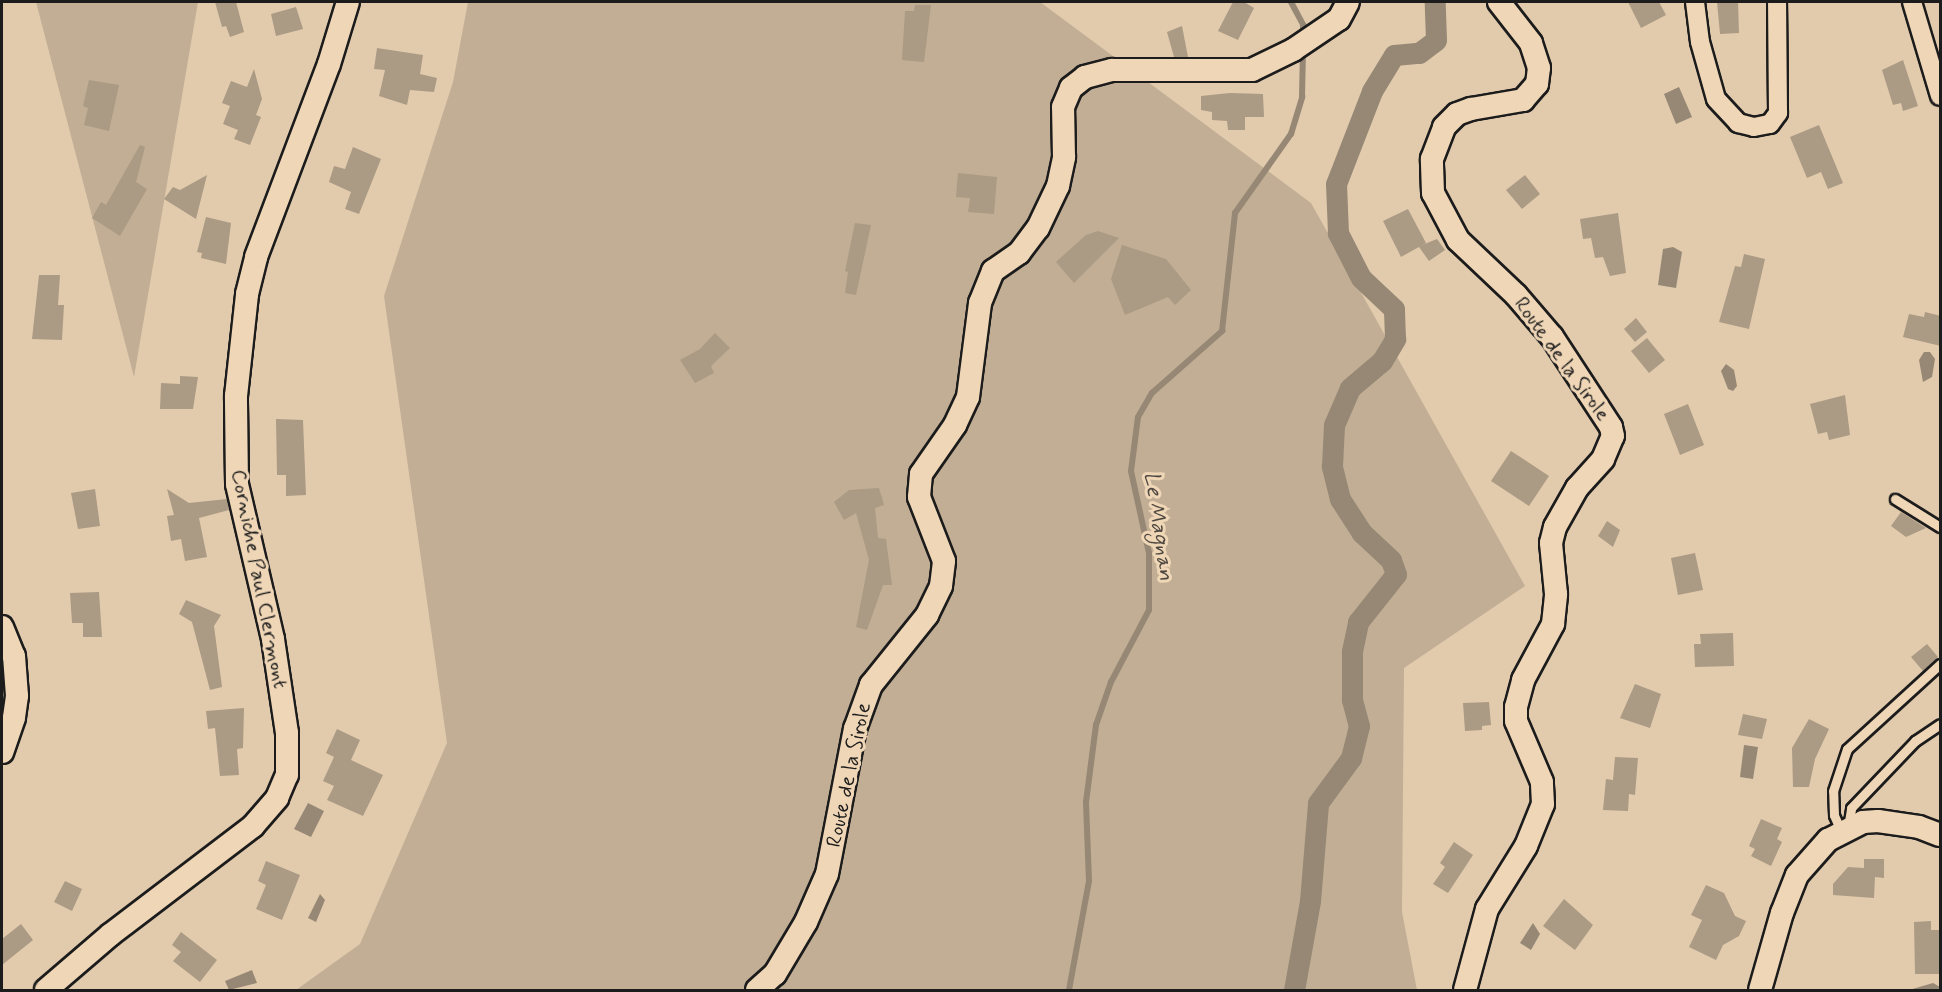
<!DOCTYPE html>
<html>
<head>
<meta charset="utf-8">
<style>
  body { margin:0 }
  #map { position:relative; width:1942px; height:992px; overflow:hidden; background:#e2cbad; font-family:Mynerve,sans-serif }
  div>[style] { position:absolute }
  .green>* { inset:0; background:#c1ae95 }
  .water>* { inset:0; background:#968875 }
  .stream>* { height:6px; margin:-3px; padding:0 3px; transform-origin:3px; border-radius:3px; background:#968875 }
  .canal>* { height:21px; margin:-10.5px; padding:0 10.5px; transform-origin:10.5px; border-radius:10.5px; background:#968875 }
  .building>* { inset:0; background:#ab9a84 }
  .roads { filter:drop-shadow(2px 0 #1c1c1c) drop-shadow(-2px 0 #1c1c1c) drop-shadow(0 2px #1c1c1c) drop-shadow(0 -2px #1c1c1c) }
  .service>* { height:9px; margin:-4.5px; padding:0 4.5px; transform-origin:4.5px; border-radius:4.5px; background:#efd6b6 }
  .minor>* { height:18px; margin:-9px; padding:0 9px; transform-origin:9px; border-radius:9px; background:#efd6b6 }
  .tertiary>* { height:22px; margin:-11px; padding:0 11px; transform-origin:11px; border-radius:11px; background:#efd6b6 }
  span { translate:-50% -50%; white-space:nowrap; text-align:center; line-height:1.15; -webkit-text-stroke:6px #efd6b6; paint-order:stroke }
  .street-label { font-size:21px; color:#1c1c1c }
  .water-label { font-size:22px; color:#4d4740; font-style:italic }
  .frame { position:absolute; inset:0; border:3px solid #1c1c1c; pointer-events:none }
</style>
</head>
<body>
<div id="map">
  <div class="green">
    <div style="clip-path:polygon(36px 2px,198px 2px,134px 377px)"></div>
    <div style="clip-path:polygon(468px 2px,1040px 2px,1311px 203px,1525px 586px,1404px 668px,1402px 912px,1417px 990px,296px 990px,360px 944px,447px 743px,384px 296px,453px 82px)"></div>
  </div>
  <div class="water">
    <div style="clip-path:polygon(1679px 87px,1692px 117px,1676px 124px,1664px 94px)"></div>
    <div style="clip-path:polygon(1673px 247px,1682px 252px,1676px 288px,1658px 285px,1663px 249px)"></div>
    <div style="clip-path:polygon(1930px 352px,1935px 359px,1932px 377px,1923px 382px,1919px 360px,1924px 352px)"></div>
    <div style="clip-path:polygon(1726px 364px,1734px 370px,1737px 386px,1733px 391px,1728px 389px,1721px 371px)"></div>
    <div style="clip-path:polygon(1744px 745px,1758px 747px,1753px 779px,1740px 777px)"></div>
    <div style="clip-path:polygon(308px 803px,324px 811px,311px 837px,294px 829px)"></div>
    <div style="clip-path:polygon(320px 894px,325px 900px,316px 922px,308px 918px)"></div>
    <div style="clip-path:polygon(1533px 923px,1540px 934px,1531px 950px,1520px 943px)"></div>
    <div style="clip-path:polygon(252px 970px,257px 983px,229px 990px,225px 981px)"></div>
    <div style="clip-path:polygon(1933px 983px,1940px 987px,1938px 990px,1909px 990px)"></div>
  </div>
  <div class="stream">
    <div style="left:1291px;top:2px;width:26px;rotate:62deg"></div>
    <div style="left:1303px;top:25px;width:12px;rotate:90deg"></div>
    <div style="left:1069px;top:990px;width:111px;rotate:-79.6deg"></div>
    <div style="left:1089px;top:881px;width:79px;rotate:-92.2deg"></div>
    <div style="left:1086px;top:802px;width:78px;rotate:-82.6deg"></div>
    <div style="left:1096px;top:725px;width:46px;rotate:-70.8deg"></div>
    <div style="left:1111px;top:682px;width:81px;rotate:-62.2deg"></div>
    <div style="left:1149px;top:610px;width:57px;rotate:-90deg"></div>
    <div style="left:1149px;top:553px;width:84px;rotate:-102.4deg"></div>
    <div style="left:1131px;top:471px;width:54px;rotate:-82.6deg"></div>
    <div style="left:1138px;top:417px;width:28px;rotate:-60deg"></div>
    <div style="left:1152px;top:393px;width:94px;rotate:-41.5deg"></div>
    <div style="left:1222px;top:331px;width:119px;rotate:-83.7deg"></div>
    <div style="left:1235px;top:213px;width:97px;rotate:-54.7deg"></div>
    <div style="left:1291px;top:134px;width:39px;rotate:-73deg"></div>
    <div style="left:1302px;top:97px;width:47px;rotate:-88.8deg"></div>
  </div>
  <div class="canal">
    <div style="left:1294px;top:990px;width:90px;rotate:-79.8deg"></div>
    <div style="left:1310px;top:901px;width:98px;rotate:-85.3deg"></div>
    <div style="left:1318px;top:803px;width:56px;rotate:-53.7deg"></div>
    <div style="left:1351px;top:758px;width:33px;rotate:-76deg"></div>
    <div style="left:1359px;top:726px;width:28px;rotate:-105deg"></div>
    <div style="left:1352px;top:699px;width:48px;rotate:-90deg"></div>
    <div style="left:1352px;top:651px;width:30px;rotate:-78deg"></div>
    <div style="left:1358px;top:622px;width:61px;rotate:-51.6deg"></div>
    <div style="left:1396px;top:574px;width:15px;rotate:-110deg"></div>
    <div style="left:1391px;top:560px;width:40px;rotate:-137deg"></div>
    <div style="left:1362px;top:533px;width:40px;rotate:-122.9deg"></div>
    <div style="left:1340px;top:499px;width:34px;rotate:-104deg"></div>
    <div style="left:1332px;top:466px;width:41px;rotate:-87.2deg"></div>
    <div style="left:1334px;top:425px;width:40px;rotate:-66.6deg"></div>
    <div style="left:1350px;top:388px;width:42px;rotate:-40.2deg"></div>
    <div style="left:1382px;top:361px;width:26px;rotate:-59deg"></div>
    <div style="left:1395px;top:339px;width:30px;rotate:-92deg"></div>
    <div style="left:1394px;top:309px;width:45px;rotate:-136.8deg"></div>
    <div style="left:1361px;top:278px;width:51px;rotate:-117.1deg"></div>
    <div style="left:1338px;top:233px;width:49px;rotate:-92.3deg"></div>
    <div style="left:1336px;top:184px;width:100px;rotate:-68.8deg"></div>
    <div style="left:1372px;top:91px;width:42px;rotate:-58.6deg"></div>
    <div style="left:1394px;top:55px;width:25px;rotate:-5deg"></div>
    <div style="left:1419px;top:53px;width:21px;rotate:-37deg"></div>
    <div style="left:1436px;top:40px;width:38px;rotate:-92deg"></div>
  </div>
  <div class="building">
    <div style="clip-path:polygon(215px 2px,236px 2px,244px 32px,230px 37px,226px 26px,222px 27px)"></div>
    <div style="clip-path:polygon(1233px 2px,1244px 2px,1254px 8px,1238px 40px,1218px 31px)"></div>
    <div style="clip-path:polygon(1628px 2px,1659px 2px,1666px 15px,1641px 28px)"></div>
    <div style="clip-path:polygon(1717px 2px,1738px 2px,1739px 33px,1720px 34px)"></div>
    <div style="clip-path:polygon(915px 5px,931px 5px,924px 62px,902px 60px,905px 11px,914px 11px)"></div>
    <div style="clip-path:polygon(296px 7px,303px 29px,276px 36px,271px 14px)"></div>
    <div style="clip-path:polygon(1182px 26px,1188px 57px,1174px 57px,1167px 32px)"></div>
    <div style="clip-path:polygon(377px 48px,423px 55px,420px 74px,437px 78px,434px 92px,410px 90px,407px 105px,379px 96px,385px 70px,374px 69px)"></div>
    <div style="clip-path:polygon(1903px 60px,1918px 106px,1903px 111px,1901px 103px,1893px 105px,1882px 70px)"></div>
    <div style="clip-path:polygon(254px 69px,262px 99px,256px 115px,261px 117px,250px 145px,234px 139px,238px 130px,223px 124px,230px 106px,222px 103px,231px 81px,247px 87px)"></div>
    <div style="clip-path:polygon(89px 80px,119px 85px,109px 131px,84px 125px,88px 108px,83px 106px)"></div>
    <div style="clip-path:polygon(1230px 93px,1263px 94px,1264px 117px,1245px 117px,1245px 130px,1228px 130px,1227px 121px,1212px 120px,1212px 112px,1201px 110px,1201px 96px)"></div>
    <div style="clip-path:polygon(1819px 125px,1843px 183px,1828px 189px,1821px 172px,1807px 178px,1790px 137px)"></div>
    <div style="clip-path:polygon(140px 145px,145px 147px,136px 182px,147px 189px,120px 236px,92px 218px,101px 202px,106px 205px)"></div>
    <div style="clip-path:polygon(353px 147px,381px 159px,359px 214px,345px 209px,351px 192px,329px 182px,334px 166px,345px 169px)"></div>
    <div style="clip-path:polygon(958px 173px,997px 177px,994px 214px,968px 212px,970px 198px,956px 197px)"></div>
    <div style="clip-path:polygon(207px 175px,196px 219px,164px 199px,173px 187px,180px 190px)"></div>
    <div style="clip-path:polygon(1525px 175px,1540px 194px,1522px 209px,1506px 190px)"></div>
    <div style="clip-path:polygon(1408px 209px,1426px 243px,1422px 245px,1437px 239px,1445px 250px,1429px 261px,1419px 247px,1401px 257px,1383px 221px)"></div>
    <div style="clip-path:polygon(1618px 213px,1626px 273px,1610px 276px,1603px 257px,1595px 258px,1591px 238px,1583px 239px,1580px 219px)"></div>
    <div style="clip-path:polygon(206px 217px,231px 223px,226px 264px,201px 258px,202px 253px,197px 252px)"></div>
    <div style="clip-path:polygon(855px 223px,871px 225px,856px 295px,845px 293px,848px 272px,845px 271px)"></div>
    <div style="clip-path:polygon(1098px 231px,1119px 238px,1074px 283px,1056px 262px,1086px 235px)"></div>
    <div style="clip-path:polygon(1122px 245px,1166px 259px,1191px 290px,1175px 305px,1168px 297px,1125px 315px,1111px 279px)"></div>
    <div style="clip-path:polygon(1744px 254px,1765px 259px,1749px 329px,1719px 322px,1735px 266px,1741px 267px)"></div>
    <div style="clip-path:polygon(39px 275px,60px 275px,58px 305px,64px 305px,62px 340px,32px 339px)"></div>
    <div style="clip-path:polygon(1925px 312px,1941px 316px,1941px 346px,1903px 337px,1909px 314px,1924px 317px)"></div>
    <div style="clip-path:polygon(1636px 318px,1647px 332px,1635px 342px,1624px 329px)"></div>
    <div style="clip-path:polygon(715px 333px,730px 348px,711px 366px,714px 373px,695px 383px,680px 360px,700px 349px)"></div>
    <div style="clip-path:polygon(1647px 338px,1665px 360px,1649px 373px,1631px 351px)"></div>
    <div style="clip-path:polygon(180px 376px,198px 377px,193px 409px,160px 409px,161px 383px,180px 384px)"></div>
    <div style="clip-path:polygon(1845px 395px,1850px 435px,1829px 440px,1827px 432px,1818px 434px,1810px 404px)"></div>
    <div style="clip-path:polygon(1688px 404px,1704px 445px,1680px 455px,1664px 414px)"></div>
    <div style="clip-path:polygon(276px 419px,303px 420px,306px 495px,286px 496px,286px 475px,277px 475px)"></div>
    <div style="clip-path:polygon(1511px 451px,1549px 476px,1529px 506px,1491px 481px)"></div>
    <div style="clip-path:polygon(879px 488px,884px 505px,875px 508px,878px 538px,886px 539px,892px 585px,883px 585px,867px 630px,856px 627px,869px 560px,856px 513px,844px 520px,834px 502px,849px 490px)"></div>
    <div style="clip-path:polygon(95px 489px,100px 526px,78px 529px,71px 493px)"></div>
    <div style="clip-path:polygon(167px 489px,189px 503px,227px 499px,229px 510px,199px 518px,207px 557px,185px 561px,181px 539px,171px 541px,167px 516px,174px 515px)"></div>
    <div style="clip-path:polygon(1901px 512px,1926px 528px,1906px 537px,1891px 526px)"></div>
    <div style="clip-path:polygon(1607px 521px,1620px 530px,1613px 547px,1598px 536px)"></div>
    <div style="clip-path:polygon(1695px 553px,1703px 590px,1678px 595px,1671px 558px)"></div>
    <div style="clip-path:polygon(99px 592px,102px 637px,83px 637px,83px 623px,72px 623px,70px 593px)"></div>
    <div style="clip-path:polygon(186px 600px,221px 615px,214px 626px,222px 687px,210px 690px,192px 622px,179px 614px)"></div>
    <div style="clip-path:polygon(1733px 633px,1734px 666px,1695px 667px,1694px 644px,1701px 644px,1700px 634px)"></div>
    <div style="clip-path:polygon(1927px 644px,1938px 657px,1923px 671px,1911px 657px)"></div>
    <div style="clip-path:polygon(1635px 684px,1661px 694px,1650px 728px,1620px 718px)"></div>
    <div style="clip-path:polygon(1489px 702px,1491px 725px,1482px 726px,1482px 730px,1465px 731px,1463px 703px)"></div>
    <div style="clip-path:polygon(244px 708px,243px 748px,237px 749px,239px 775px,220px 776px,215px 728px,208px 729px,206px 711px)"></div>
    <div style="clip-path:polygon(1743px 714px,1767px 719px,1762px 739px,1738px 735px)"></div>
    <div style="clip-path:polygon(1809px 719px,1829px 729px,1815px 759px,1809px 787px,1793px 787px,1792px 748px)"></div>
    <div style="clip-path:polygon(337px 729px,360px 740px,351px 760px,383px 775px,363px 816px,327px 800px,334px 786px,323px 781px,334px 757px,326px 753px)"></div>
    <div style="clip-path:polygon(1615px 757px,1638px 758px,1635px 795px,1629px 794px,1628px 811px,1603px 810px,1606px 779px,1613px 780px)"></div>
    <div style="clip-path:polygon(1761px 819px,1782px 828px,1777px 839px,1782px 842px,1771px 866px,1751px 856px,1755px 849px,1749px 846px)"></div>
    <div style="clip-path:polygon(1454px 842px,1473px 855px,1448px 893px,1433px 884px,1445px 867px,1440px 863px)"></div>
    <div style="clip-path:polygon(1864px 859px,1884px 859px,1884px 878px,1875px 877px,1874px 898px,1833px 895px,1833px 884px,1848px 867px,1864px 868px)"></div>
    <div style="clip-path:polygon(266px 861px,300px 875px,282px 920px,256px 909px,266px 885px,258px 881px)"></div>
    <div style="clip-path:polygon(65px 881px,82px 889px,72px 911px,54px 902px)"></div>
    <div style="clip-path:polygon(1706px 885px,1724px 893px,1735px 916px,1746px 921px,1739px 936px,1723px 945px,1716px 960px,1689px 947px,1702px 920px,1691px 915px)"></div>
    <div style="clip-path:polygon(1564px 899px,1593px 925px,1575px 950px,1543px 926px)"></div>
    <div style="clip-path:polygon(1931px 921px,1931px 930px,1941px 930px,1941px 974px,1915px 974px,1914px 922px)"></div>
    <div style="clip-path:polygon(21px 924px,33px 940px,2px 965px,2px 939px)"></div>
    <div style="clip-path:polygon(181px 932px,217px 960px,200px 982px,173px 961px,181px 952px,172px 945px)"></div>
  </div>
  <div class="roads">
    <div class="service">
      <div style="left:1895px;top:499px;width:53px;rotate:31.9deg"></div>
      <div style="left:1848px;top:828px;width:20px;rotate:-81deg"></div>
      <div style="left:1851px;top:808px;width:93px;rotate:-46.3deg"></div>
      <div style="left:1915px;top:741px;width:30px;rotate:-34deg"></div>
      <div style="left:1841px;top:831px;width:17px;rotate:-114deg"></div>
      <div style="left:1834px;top:815px;width:24px;rotate:-92deg"></div>
      <div style="left:1833px;top:791px;width:44px;rotate:-71.6deg"></div>
      <div style="left:1847px;top:749px;width:126px;rotate:-42.4deg"></div>
    </div>
    <div class="minor">
      <div style="left:1695px;top:2px;width:40px;rotate:82.9deg"></div>
      <div style="left:1700px;top:42px;width:59px;rotate:74.3deg"></div>
      <div style="left:1716px;top:99px;width:33px;rotate:47deg"></div>
      <div style="left:1738px;top:123px;width:16px;rotate:14deg"></div>
      <div style="left:1754px;top:127px;width:16px;rotate:-11deg"></div>
      <div style="left:1770px;top:124px;width:14px;rotate:-54deg"></div>
      <div style="left:1778px;top:113px;width:111px;rotate:-90.5deg"></div>
      <div style="left:1912px;top:2px;width:98px;rotate:73.4deg"></div>
    </div>
    <div class="tertiary">
      <div style="left:2px;top:627px;width:31px;rotate:68deg"></div>
      <div style="left:14px;top:656px;width:40px;rotate:85.7deg"></div>
      <div style="left:17px;top:696px;width:22px;rotate:98deg"></div>
      <div style="left:14px;top:718px;width:36px;rotate:109deg"></div>
      <div style="left:46px;top:990px;width:84px;rotate:-40.7deg"></div>
      <div style="left:110px;top:935px;width:180px;rotate:-37.3deg"></div>
      <div style="left:253px;top:826px;width:37px;rotate:-49deg"></div>
      <div style="left:277px;top:798px;width:25px;rotate:-67deg"></div>
      <div style="left:287px;top:775px;width:42px;rotate:-90deg"></div>
      <div style="left:287px;top:733px;width:95px;rotate:-98.5deg"></div>
      <div style="left:273px;top:639px;width:159px;rotate:-103.1deg"></div>
      <div style="left:237px;top:484px;width:88px;rotate:-90.7deg"></div>
      <div style="left:236px;top:396px;width:103px;rotate:-83.8deg"></div>
      <div style="left:247px;top:294px;width:38px;rotate:-76deg"></div>
      <div style="left:256px;top:257px;width:206px;rotate:-69.3deg"></div>
      <div style="left:329px;top:64px;width:65px;rotate:-73deg"></div>
      <div style="left:757px;top:990px;width:24px;rotate:-42deg"></div>
      <div style="left:775px;top:974px;width:61px;rotate:-59.2deg"></div>
      <div style="left:806px;top:922px;width:52px;rotate:-66.4deg"></div>
      <div style="left:827px;top:874px;width:148px;rotate:-79.1deg"></div>
      <div style="left:855px;top:729px;width:47px;rotate:-70deg"></div>
      <div style="left:871px;top:685px;width:90px;rotate:-51.3deg"></div>
      <div style="left:927px;top:615px;width:32px;rotate:-64deg"></div>
      <div style="left:941px;top:586px;width:25px;rotate:-83deg"></div>
      <div style="left:944px;top:561px;width:69px;rotate:-111.3deg"></div>
      <div style="left:919px;top:497px;width:23px;rotate:-85deg"></div>
      <div style="left:921px;top:474px;width:60px;rotate:-55.2deg"></div>
      <div style="left:955px;top:425px;width:31px;rotate:-65deg"></div>
      <div style="left:968px;top:397px;width:95px;rotate:-82.7deg"></div>
      <div style="left:980px;top:303px;width:35px;rotate:-68deg"></div>
      <div style="left:993px;top:271px;width:32px;rotate:-35deg"></div>
      <div style="left:1019px;top:253px;width:31px;rotate:-53deg"></div>
      <div style="left:1038px;top:228px;width:47px;rotate:-64.5deg"></div>
      <div style="left:1058px;top:186px;width:30px;rotate:-78deg"></div>
      <div style="left:1064px;top:157px;width:50px;rotate:-91.1deg"></div>
      <div style="left:1063px;top:107px;width:21px;rotate:-67deg"></div>
      <div style="left:1071px;top:88px;width:18px;rotate:-38deg"></div>
      <div style="left:1085px;top:77px;width:28px;rotate:-15deg"></div>
      <div style="left:1112px;top:70px;width:140px"></div>
      <div style="left:1252px;top:70px;width:46px;rotate:-26deg"></div>
      <div style="left:1293px;top:50px;width:55px;rotate:-34deg"></div>
      <div style="left:1339px;top:19px;width:19px;rotate:-62deg"></div>
      <div style="left:1465px;top:990px;width:84px;rotate:-74.8deg"></div>
      <div style="left:1487px;top:909px;width:74px;rotate:-58.2deg"></div>
      <div style="left:1526px;top:846px;width:45px;rotate:-68deg"></div>
      <div style="left:1543px;top:804px;width:22px;rotate:-93deg"></div>
      <div style="left:1542px;top:782px;width:66px;rotate:-113.1deg"></div>
      <div style="left:1516px;top:721px;width:14px;rotate:-90deg"></div>
      <div style="left:1516px;top:707px;width:28px;rotate:-75deg"></div>
      <div style="left:1523px;top:680px;width:64px;rotate:-61.8deg"></div>
      <div style="left:1553px;top:624px;width:30px;rotate:-84deg"></div>
      <div style="left:1556px;top:594px;width:51px;rotate:-95.6deg"></div>
      <div style="left:1551px;top:543px;width:16px;rotate:-76deg"></div>
      <div style="left:1555px;top:527px;width:45px;rotate:-60.6deg"></div>
      <div style="left:1577px;top:488px;width:39px;rotate:-48deg"></div>
      <div style="left:1603px;top:459px;width:25px;rotate:-67deg"></div>
      <div style="left:1613px;top:436px;width:9px;rotate:-103deg"></div>
      <div style="left:1611px;top:427px;width:108px;rotate:-123.2deg"></div>
      <div style="left:1552px;top:337px;width:55px;rotate:-130.6deg"></div>
      <div style="left:1516px;top:295px;width:80px;rotate:-136.5deg"></div>
      <div style="left:1458px;top:240px;width:53px;rotate:-118deg"></div>
      <div style="left:1433px;top:193px;width:34px;rotate:-92deg"></div>
      <div style="left:1432px;top:159px;width:34px;rotate:-69deg"></div>
      <div style="left:1444px;top:127px;width:18px;rotate:-45deg"></div>
      <div style="left:1457px;top:114px;width:15px;rotate:-20deg"></div>
      <div style="left:1471px;top:109px;width:53px;rotate:-9.8deg"></div>
      <div style="left:1523px;top:100px;width:21px;rotate:-49deg"></div>
      <div style="left:1537px;top:84px;width:16px;rotate:-83deg"></div>
      <div style="left:1539px;top:68px;width:26px;rotate:-108deg"></div>
      <div style="left:1531px;top:43px;width:52px;rotate:-128deg"></div>
      <div style="left:1760px;top:990px;width:80px;rotate:-74.1deg"></div>
      <div style="left:1782px;top:913px;width:41px;rotate:-68.5deg"></div>
      <div style="left:1797px;top:875px;width:47px;rotate:-48.5deg"></div>
      <div style="left:1828px;top:840px;width:39px;rotate:-27deg"></div>
      <div style="left:1863px;top:822px;width:15px;rotate:-4deg"></div>
      <div style="left:1878px;top:821px;width:41px;rotate:8.3deg"></div>
      <div style="left:1919px;top:827px;width:22px;rotate:21deg"></div>
    </div>
  </div>
  <div class="street-label">
    <span style="left:1562px;top:359px;rotate:54deg">Route de la Sirole</span>
    <span style="left:259px;top:579px;rotate:79deg">Corniche Paul Clermont</span>
    <span style="left:849px;top:775px;rotate:-78deg">Route de la Sirole</span>
  </div>
  <div class="water-label">
    <span style="left:1158px;top:526px;rotate:82deg">Le Magnan</span>
  </div>
  <div class="frame"></div>
</div>
</body>
</html>
